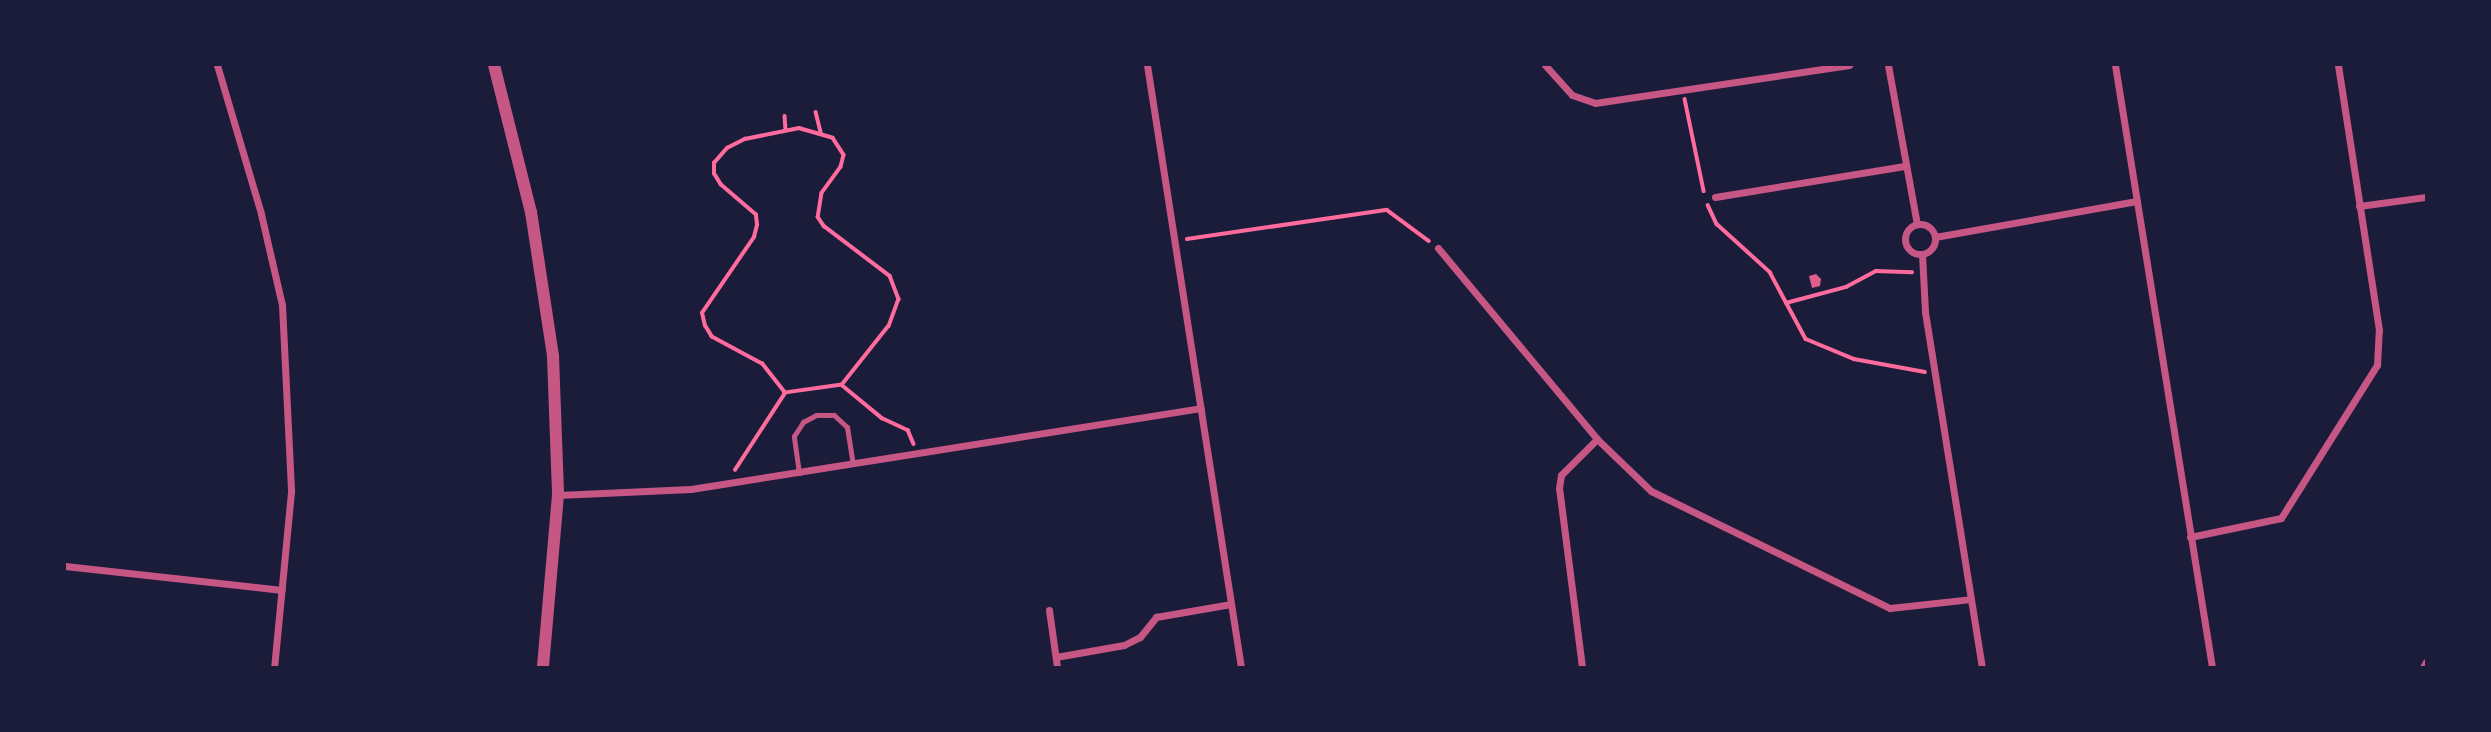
<!DOCTYPE html>
<html>
<head>
<meta charset="utf-8">
<style>
  body { margin:0 }
  #map { position:relative; width:2491px; height:732px; overflow:hidden; background:#1b1b3a; font-family:Jost,sans-serif }
  div>[style] { position:absolute }
  .building>* { inset:0; background:#dd5f8e }
  .path>* { height:3.5px; margin:-1.75px; padding:0 1.75px; transform-origin:1.75px; border-radius:1.75px; background:#ff6b9d }
  .service>* { height:5px; margin:-2.5px; padding:0 2.5px; transform-origin:2.5px; border-radius:2.5px; background:#c65784 }
  .minor>* { height:7px; margin:-3.5px; padding:0 3.5px; transform-origin:3.5px; border-radius:3.5px; background:#c65784 }
  .minor>.ring { margin:-3.5px; padding:0; box-sizing:content-box; background:none; border:7px solid #c65784; border-radius:50% }
  .tertiary>* { height:12px; margin:-6px; padding:0 6px; transform-origin:6px; border-radius:6px; background:#c65784 }
  span { translate:-50% -50%; white-space:nowrap; text-align:center; line-height:1.15; -webkit-text-stroke:6px #1b1b3a; paint-order:stroke }
  .frame { position:absolute; inset:0; border:66px solid #1b1b3a; pointer-events:none }
</style>
</head>
<body>
<div id="map">
  <div class="building">
    <div style="clip-path:polygon(1816px 274px,1821px 279px,1820px 286px,1812px 288px,1809px 276px)"></div>
  </div>
  <div class="path">
    <div style="left:1685px;top:99px;width:94px;rotate:78.3deg"></div>
    <div style="left:816px;top:112px;width:21px;rotate:76deg"></div>
    <div style="left:785px;top:116px;width:13px;rotate:86deg"></div>
    <div style="left:1708px;top:205px;width:21px;rotate:65deg"></div>
    <div style="left:1717px;top:224px;width:72px;rotate:42.2deg"></div>
    <div style="left:1770px;top:272px;width:76px;rotate:61.8deg"></div>
    <div style="left:1806px;top:339px;width:52px;rotate:22.6deg"></div>
    <div style="left:1854px;top:359px;width:72px;rotate:10.4deg"></div>
    <div style="left:1187px;top:239px;width:202px;rotate:-8.3deg"></div>
    <div style="left:1387px;top:210px;width:52px;rotate:36.4deg"></div>
    <div style="left:1786px;top:303px;width:62px;rotate:-14.9deg"></div>
    <div style="left:1846px;top:287px;width:34px;rotate:-28deg"></div>
    <div style="left:1876px;top:271px;width:36px;rotate:2deg"></div>
    <div style="left:842px;top:385px;width:52px;rotate:39.5deg"></div>
    <div style="left:882px;top:418px;width:29px;rotate:25deg"></div>
    <div style="left:908px;top:430px;width:15px;rotate:67deg"></div>
    <div style="left:735px;top:470px;width:92px;rotate:-57deg"></div>
    <div style="left:785px;top:393px;width:37px;rotate:-128deg"></div>
    <div style="left:762px;top:364px;width:57px;rotate:-151.6deg"></div>
    <div style="left:712px;top:337px;width:13px;rotate:-122deg"></div>
    <div style="left:705px;top:326px;width:13px;rotate:-103deg"></div>
    <div style="left:702px;top:313px;width:92px;rotate:-55.6deg"></div>
    <div style="left:754px;top:237px;width:12px;rotate:-76deg"></div>
    <div style="left:757px;top:225px;width:10px;rotate:-96deg"></div>
    <div style="left:756px;top:215px;width:46px;rotate:-139.4deg"></div>
    <div style="left:721px;top:185px;width:13px;rotate:-122deg"></div>
    <div style="left:714px;top:174px;width:11px;rotate:-90deg"></div>
    <div style="left:714px;top:163px;width:20px;rotate:-49deg"></div>
    <div style="left:727px;top:148px;width:20px;rotate:-27deg"></div>
    <div style="left:745px;top:139px;width:55px;rotate:-11.5deg"></div>
    <div style="left:799px;top:128px;width:35px;rotate:16deg"></div>
    <div style="left:833px;top:138px;width:20px;rotate:57deg"></div>
    <div style="left:844px;top:155px;width:12px;rotate:104deg"></div>
    <div style="left:841px;top:167px;width:32px;rotate:126deg"></div>
    <div style="left:822px;top:193px;width:24px;rotate:99deg"></div>
    <div style="left:818px;top:217px;width:11px;rotate:56deg"></div>
    <div style="left:824px;top:226px;width:83px;rotate:37.1deg"></div>
    <div style="left:890px;top:276px;width:25px;rotate:69deg"></div>
    <div style="left:899px;top:299px;width:29px;rotate:110deg"></div>
    <div style="left:889px;top:326px;width:75px;rotate:128.5deg"></div>
    <div style="left:842px;top:385px;width:58px;rotate:172deg"></div>
  </div>
  <div class="service">
    <div style="left:799px;top:473px;width:37px;rotate:-98deg"></div>
    <div style="left:794px;top:436px;width:17px;rotate:-57deg"></div>
    <div style="left:803px;top:422px;width:15px;rotate:-28deg"></div>
    <div style="left:816px;top:415px;width:18px"></div>
    <div style="left:834px;top:415px;width:18px;rotate:43deg"></div>
    <div style="left:847px;top:427px;width:37px;rotate:81deg"></div>
  </div>
  <div class="minor">
    <div style="left:217px;top:65px;width:155px;rotate:73.5deg"></div>
    <div style="left:261px;top:214px;width:93px;rotate:77deg"></div>
    <div style="left:282px;top:305px;width:187px;rotate:87.2deg"></div>
    <div style="left:291px;top:492px;width:176px;rotate:95.5deg"></div>
    <div style="left:1147px;top:65px;width:609px;rotate:81.13deg"></div>
    <div style="left:1545px;top:65px;width:40px;rotate:48deg"></div>
    <div style="left:1572px;top:95px;width:24px;rotate:19deg"></div>
    <div style="left:1595px;top:103px;width:257px;rotate:-8.5deg"></div>
    <div style="left:1888px;top:65px;width:162px;rotate:79.7deg"></div>
    <div style="left:2115px;top:65px;width:610px;rotate:80.85deg"></div>
    <div style="left:1715px;top:197px;width:192px;rotate:-9.3deg"></div>
    <div style="left:2359px;top:206px;width:68px;rotate:-7.7deg"></div>
    <div class="ring" style="left:1905px;top:224px;width:23px;height:23px"></div>
    <div style="left:1935px;top:237px;width:205px;rotate:-10.1deg"></div>
    <div style="left:1438px;top:248px;width:249px;rotate:50.2deg"></div>
    <div style="left:1597px;top:439px;width:75px;rotate:43.9deg"></div>
    <div style="left:1651px;top:491px;width:266px;rotate:26.1deg"></div>
    <div style="left:1890px;top:608px;width:81px;rotate:-6.3deg"></div>
    <div style="left:1922px;top:254px;width:58px;rotate:87deg"></div>
    <div style="left:1925px;top:312px;width:360px;rotate:80.9deg"></div>
    <div style="left:558px;top:495px;width:133px;rotate:-2.6deg"></div>
    <div style="left:691px;top:489px;width:516px;rotate:-9.02deg"></div>
    <div style="left:2190px;top:537px;width:93px;rotate:-11.8deg"></div>
    <div style="left:2281px;top:518px;width:181px;rotate:-57.9deg"></div>
    <div style="left:2377px;top:365px;width:35px;rotate:-87deg"></div>
    <div style="left:2379px;top:330px;width:268px;rotate:-98.8deg"></div>
    <div style="left:65px;top:566px;width:218px;rotate:6.3deg"></div>
    <div style="left:1049px;top:610px;width:58px;rotate:82deg"></div>
    <div style="left:1056px;top:657px;width:69px;rotate:-10deg"></div>
    <div style="left:1124px;top:645px;width:18px;rotate:-27deg"></div>
    <div style="left:1140px;top:637px;width:26px;rotate:-51deg"></div>
    <div style="left:1156px;top:617px;width:76px;rotate:-9.8deg"></div>
    <div style="left:1582px;top:667px;width:180px;rotate:-97.3deg"></div>
    <div style="left:1559px;top:488px;width:13px;rotate:-81deg"></div>
    <div style="left:1561px;top:475px;width:51px;rotate:-45deg"></div>
    <div style="left:2423px;top:667px;width:6px;rotate:-59deg"></div>
  </div>
  <div class="tertiary">
    <div style="left:494px;top:65px;width:152px;rotate:75.9deg"></div>
    <div style="left:531px;top:212px;width:146px;rotate:81.3deg"></div>
    <div style="left:553px;top:356px;width:139px;rotate:87.9deg"></div>
    <div style="left:558px;top:495px;width:173px;rotate:95deg"></div>
  </div>
  <div class="frame"></div>
</div>
</body>
</html>
